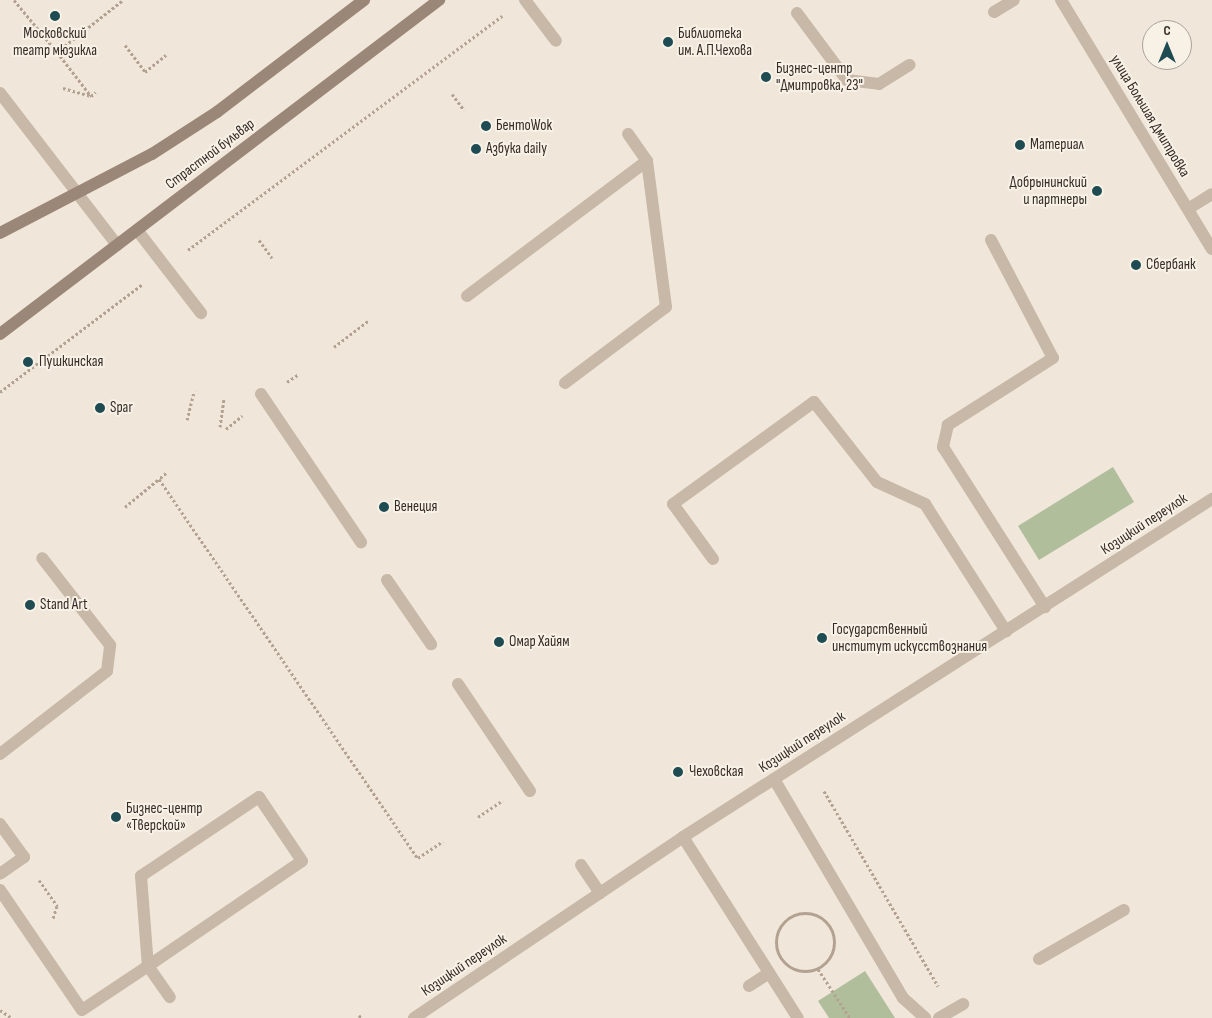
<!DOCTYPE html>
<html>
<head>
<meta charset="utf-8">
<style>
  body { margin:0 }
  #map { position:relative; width:1212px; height:1018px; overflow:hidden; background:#f0e7da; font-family:"Sofia Sans Condensed",sans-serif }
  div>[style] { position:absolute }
  .green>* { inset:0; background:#b0be9b }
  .path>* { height:3px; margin-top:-1.5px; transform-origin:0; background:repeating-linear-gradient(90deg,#b3a291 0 2.5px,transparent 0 5px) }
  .path>.ring { margin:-1.5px; padding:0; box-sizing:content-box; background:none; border:3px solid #b3a291; border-radius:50% }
  .service>* { height:12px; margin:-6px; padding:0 6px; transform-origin:6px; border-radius:6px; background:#c7b8a7 }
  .minor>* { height:12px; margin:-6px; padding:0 6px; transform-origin:6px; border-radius:6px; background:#c7b8a7 }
  .tertiary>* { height:12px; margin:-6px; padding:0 6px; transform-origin:6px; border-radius:6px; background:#c7b8a7 }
  .secondary>* { height:12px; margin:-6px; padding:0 6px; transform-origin:6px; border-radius:6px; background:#9a8778 }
  .dots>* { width:14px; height:14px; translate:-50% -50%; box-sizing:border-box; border:2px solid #f8f1e6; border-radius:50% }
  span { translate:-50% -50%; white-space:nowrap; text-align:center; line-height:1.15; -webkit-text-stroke:4px #f8f1e6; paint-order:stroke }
  .poi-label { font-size:15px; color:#342c27 }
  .left { translate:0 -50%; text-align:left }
  .right { translate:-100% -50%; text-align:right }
  .street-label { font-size:15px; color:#342c27 }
  .north { position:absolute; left:1142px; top:20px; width:50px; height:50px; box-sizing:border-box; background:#f8f1e6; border:1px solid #aaa29a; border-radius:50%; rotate:0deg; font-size:14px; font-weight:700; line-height:20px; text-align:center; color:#342c27 }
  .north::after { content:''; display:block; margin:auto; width:18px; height:22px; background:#1f4c53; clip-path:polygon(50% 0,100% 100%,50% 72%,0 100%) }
</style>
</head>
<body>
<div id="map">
  <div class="green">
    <div style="clip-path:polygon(1113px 467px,1134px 502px,1039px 560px,1018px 526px)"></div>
    <div style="clip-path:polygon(865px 971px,895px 1018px,829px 1018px,818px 1001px)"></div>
  </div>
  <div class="path">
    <div style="left:14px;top:0;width:67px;rotate:50.4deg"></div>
    <div style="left:57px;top:52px;width:84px;rotate:-38.2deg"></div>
    <div style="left:125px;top:45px;width:34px;rotate:53deg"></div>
    <div style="left:145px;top:72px;width:27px;rotate:-39deg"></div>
    <div style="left:57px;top:52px;width:56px;rotate:52.3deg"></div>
    <div style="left:63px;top:88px;width:29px;rotate:16deg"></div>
    <div style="left:91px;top:96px;width:6px;rotate:-39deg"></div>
    <div style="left:452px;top:94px;width:20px;rotate:53deg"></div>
    <div style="left:259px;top:240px;width:22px;rotate:54deg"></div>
    <div style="left:188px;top:250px;width:392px;rotate:-36.7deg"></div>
    <div style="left:334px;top:347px;width:43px;rotate:-37.4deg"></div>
    <div style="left:287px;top:382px;width:14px;rotate:-34deg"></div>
    <div style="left:0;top:392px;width:179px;rotate:-37.1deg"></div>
    <div style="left:187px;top:420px;width:30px;rotate:-76deg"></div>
    <div style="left:220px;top:427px;width:29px;rotate:-82deg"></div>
    <div style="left:226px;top:429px;width:21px;rotate:-39deg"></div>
    <div style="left:166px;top:473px;width:9px;rotate:139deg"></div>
    <div style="left:159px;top:479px;width:459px;rotate:55.7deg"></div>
    <div style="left:418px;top:858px;width:30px;rotate:-34deg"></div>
    <div style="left:125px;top:507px;width:44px;rotate:-39.5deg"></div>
    <div style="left:824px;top:791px;width:226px;rotate:59.7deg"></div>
    <div style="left:478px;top:817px;width:30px;rotate:-34deg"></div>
    <div style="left:39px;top:880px;width:32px;rotate:55deg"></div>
    <div style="left:57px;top:906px;width:13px;rotate:108deg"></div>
    <div class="ring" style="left:776px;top:913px;width:55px;height:55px"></div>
    <div style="left:818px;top:969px;width:59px;rotate:56.9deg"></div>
    <div style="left:0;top:1010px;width:14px;rotate:34deg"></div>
    <div style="left:359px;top:1015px;width:4px;rotate:56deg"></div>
  </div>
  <div class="service">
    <div style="left:525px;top:0;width:51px;rotate:52.9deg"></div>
    <div style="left:994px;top:12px;width:23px;rotate:-31deg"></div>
    <div style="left:797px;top:13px;width:84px;rotate:53.3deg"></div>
    <div style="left:847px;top:80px;width:32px;rotate:7deg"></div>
    <div style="left:879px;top:84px;width:36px;rotate:-32deg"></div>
    <div style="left:1188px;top:209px;width:28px;rotate:-32deg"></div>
    <div style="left:137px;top:230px;width:105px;rotate:52.4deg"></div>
    <div style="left:991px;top:240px;width:133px;rotate:62.3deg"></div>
    <div style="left:1053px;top:358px;width:125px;rotate:147.5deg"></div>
    <div style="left:948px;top:425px;width:23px;rotate:103deg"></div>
    <div style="left:943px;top:447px;width:190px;rotate:57.5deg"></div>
    <div style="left:467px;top:296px;width:225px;rotate:-36.9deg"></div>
    <div style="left:565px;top:383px;width:126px;rotate:-37deg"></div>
    <div style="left:666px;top:307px;width:147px;rotate:-97.4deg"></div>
    <div style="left:647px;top:161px;width:33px;rotate:-125deg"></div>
    <div style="left:261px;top:394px;width:179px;rotate:56deg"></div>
    <div style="left:713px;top:559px;width:68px;rotate:-126deg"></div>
    <div style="left:673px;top:504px;width:174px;rotate:-35.9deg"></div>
    <div style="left:814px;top:402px;width:102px;rotate:51.8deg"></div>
    <div style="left:877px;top:482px;width:53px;rotate:24.6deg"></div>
    <div style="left:925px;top:504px;width:151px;rotate:57.5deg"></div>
    <div style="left:387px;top:580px;width:78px;rotate:55.5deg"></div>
    <div style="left:458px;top:684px;width:129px;rotate:56.1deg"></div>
    <div style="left:0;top:754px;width:135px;rotate:-37.8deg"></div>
    <div style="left:107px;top:671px;width:26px;rotate:-83deg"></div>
    <div style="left:110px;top:645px;width:110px;rotate:-128deg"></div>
    <div style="left:774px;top:779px;width:254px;rotate:59.5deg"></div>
    <div style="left:903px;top:998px;width:30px;rotate:42deg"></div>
    <div style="left:0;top:824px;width:41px;rotate:54deg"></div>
    <div style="left:24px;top:857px;width:29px;rotate:145deg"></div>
    <div style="left:683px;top:837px;width:214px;rotate:57.6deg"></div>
    <div style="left:581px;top:865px;width:34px;rotate:56deg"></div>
    <div style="left:0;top:890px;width:145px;rotate:55.7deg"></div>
    <div style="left:82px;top:1010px;width:79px;rotate:-33.7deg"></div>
    <div style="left:148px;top:966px;width:186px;rotate:-34.3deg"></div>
    <div style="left:302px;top:861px;width:77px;rotate:-123.9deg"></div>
    <div style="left:259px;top:797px;width:142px;rotate:146.2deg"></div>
    <div style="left:141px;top:876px;width:90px;rotate:85.6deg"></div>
    <div style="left:148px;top:966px;width:38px;rotate:55deg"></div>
    <div style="left:1039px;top:959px;width:98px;rotate:-30deg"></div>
    <div style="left:749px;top:986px;width:24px;rotate:-33deg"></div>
    <div style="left:939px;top:1018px;width:28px;rotate:-30deg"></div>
  </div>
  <div class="minor">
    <div style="left:1061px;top:0;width:291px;rotate:58.8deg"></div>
    <div style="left:414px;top:1018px;width:324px;rotate:-33.9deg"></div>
    <div style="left:683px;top:837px;width:628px;rotate:-32.58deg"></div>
  </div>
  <div class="tertiary">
    <div style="left:0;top:93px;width:192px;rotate:52.4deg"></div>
  </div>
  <div class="secondary">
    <div style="left:0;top:233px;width:171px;rotate:-27.5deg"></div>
    <div style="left:152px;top:154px;width:77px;rotate:-32.9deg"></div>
    <div style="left:217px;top:112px;width:185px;rotate:-37.3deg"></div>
    <div style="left:0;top:334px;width:552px;rotate:-37.26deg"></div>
  </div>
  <div class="dots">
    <div style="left:55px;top:16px;background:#1f4c53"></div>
    <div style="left:668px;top:42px;background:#1f4c53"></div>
    <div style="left:766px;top:77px;background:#1f4c53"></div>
    <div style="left:486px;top:126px;background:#1f4c53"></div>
    <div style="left:1020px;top:145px;background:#1f4c53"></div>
    <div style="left:476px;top:149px;background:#1f4c53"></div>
    <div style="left:1097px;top:191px;background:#1f4c53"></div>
    <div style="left:1136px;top:265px;background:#1f4c53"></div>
    <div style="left:28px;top:362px;background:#1f4c53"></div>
    <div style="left:100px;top:408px;background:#1f4c53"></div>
    <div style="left:384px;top:507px;background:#1f4c53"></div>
    <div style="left:30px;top:605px;background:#1f4c53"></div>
    <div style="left:822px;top:638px;background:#1f4c53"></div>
    <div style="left:499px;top:642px;background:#1f4c53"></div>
    <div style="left:678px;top:772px;background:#1f4c53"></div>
    <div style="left:116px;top:817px;background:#1f4c53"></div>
  </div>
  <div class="poi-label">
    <span style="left:55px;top:42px">Московский<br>театр мюзикла</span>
    <span class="left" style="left:678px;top:42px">Библиотека<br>им. А.П.Чехова</span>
    <span class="left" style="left:776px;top:77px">Бизнес-центр<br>"Дмитровка, 23"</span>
    <span class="left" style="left:496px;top:126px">БентоWok</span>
    <span class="left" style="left:1030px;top:145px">Материал</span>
    <span class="left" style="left:486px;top:149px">Азбука daily</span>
    <span class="right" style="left:1087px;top:191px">Добрынинский<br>и партнеры</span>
    <span class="left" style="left:1146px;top:265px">Сбербанк</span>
    <span class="left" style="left:39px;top:362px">Пушкинская</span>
    <span class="left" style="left:110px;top:408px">Spar</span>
    <span class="left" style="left:394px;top:507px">Венеция</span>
    <span class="left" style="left:40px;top:605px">Stand Art</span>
    <span class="left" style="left:832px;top:638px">Государственный<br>институт искусствознания</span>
    <span class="left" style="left:509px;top:642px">Омар Хайям</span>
    <span class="left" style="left:689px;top:772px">Чеховская</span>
    <span class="left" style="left:126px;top:817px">Бизнес-центр<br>«Тверской»</span>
  </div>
  <div class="street-label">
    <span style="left:1150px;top:116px;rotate:59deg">улица Большая Дмитровка</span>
    <span style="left:210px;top:154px;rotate:-37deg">Страстной бульвар</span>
    <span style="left:1144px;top:524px;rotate:-33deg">Козицкий переулок</span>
    <span style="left:802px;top:742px;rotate:-33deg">Козицкий переулок</span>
    <span style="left:464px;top:965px;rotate:-34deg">Козицкий переулок</span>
  </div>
  <div class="north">С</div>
</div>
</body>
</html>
